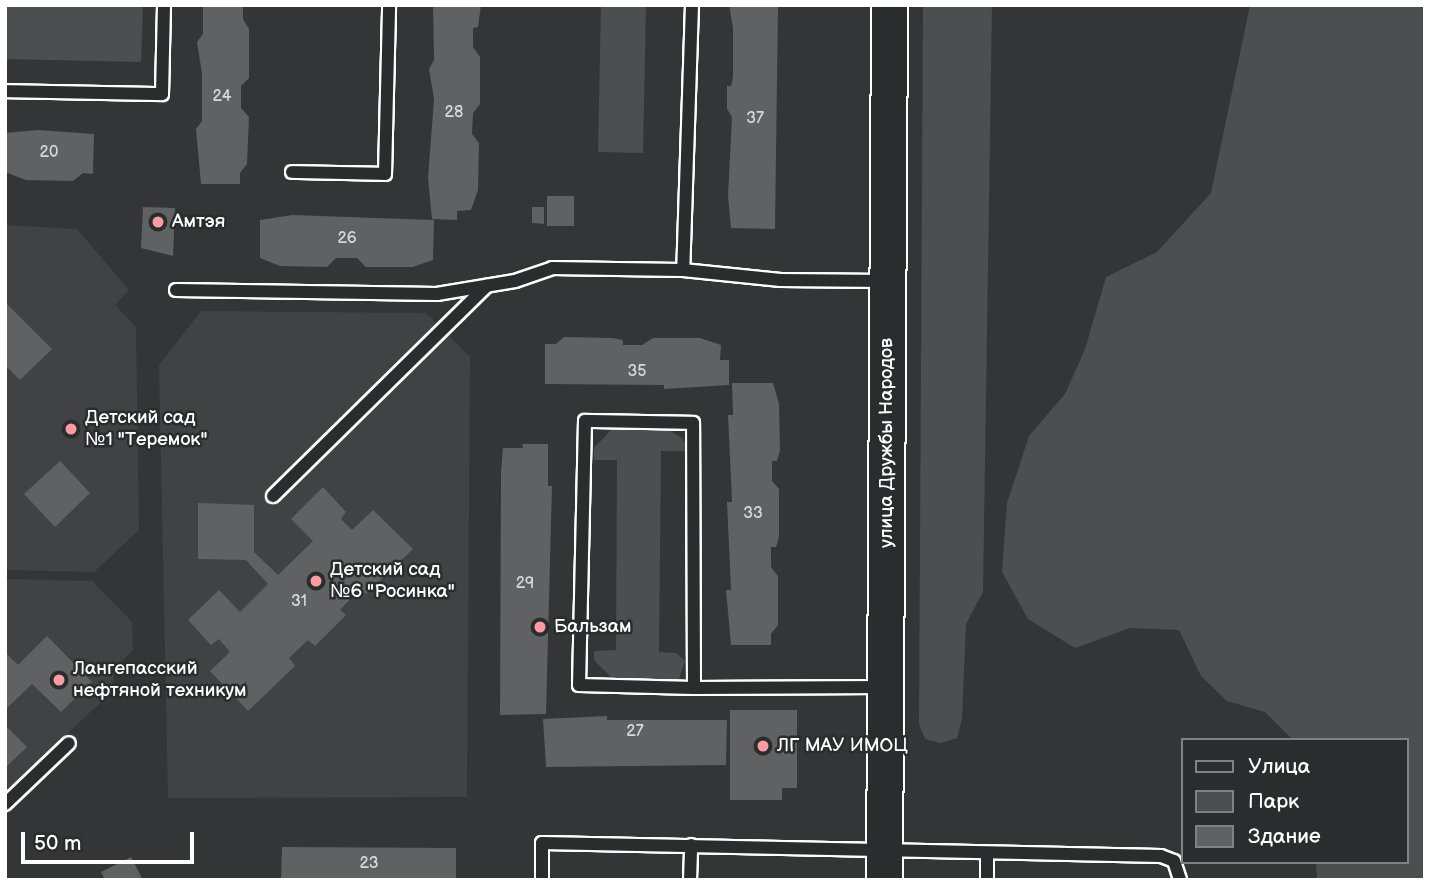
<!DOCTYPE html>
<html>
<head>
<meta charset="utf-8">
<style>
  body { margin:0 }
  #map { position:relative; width:1430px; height:885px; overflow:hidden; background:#333536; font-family:"Balsamiq Sans",sans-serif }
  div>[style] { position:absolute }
  .built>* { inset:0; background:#404243 }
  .green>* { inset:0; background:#4c4f50 }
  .building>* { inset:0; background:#5f6162 }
  .roads { filter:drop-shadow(2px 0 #fff) drop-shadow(-2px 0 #fff) drop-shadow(0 2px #fff) drop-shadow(0 -2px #fff) }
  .lane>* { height:12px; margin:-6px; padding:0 6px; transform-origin:6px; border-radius:6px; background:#2a2d2e }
  .secondary>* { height:35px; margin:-17.5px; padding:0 17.5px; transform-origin:17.5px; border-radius:17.5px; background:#2a2d2e }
  .dots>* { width:19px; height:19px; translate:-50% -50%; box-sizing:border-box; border:4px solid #2a2d2e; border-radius:50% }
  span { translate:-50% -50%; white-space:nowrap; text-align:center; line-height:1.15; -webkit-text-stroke:5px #2a2d2e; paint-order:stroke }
  .number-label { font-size:16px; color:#d7d8d8 }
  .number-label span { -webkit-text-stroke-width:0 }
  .poi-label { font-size:19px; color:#fff }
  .left { translate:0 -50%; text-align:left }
  .street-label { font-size:19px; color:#fff }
  .frame { position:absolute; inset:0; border:7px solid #fff; pointer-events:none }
  .legend { position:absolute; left:1181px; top:738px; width:228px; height:126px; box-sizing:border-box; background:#2a2d2e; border:2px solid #7f8182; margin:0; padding:9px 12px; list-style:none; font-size:21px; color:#fff }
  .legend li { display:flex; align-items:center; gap:14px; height:35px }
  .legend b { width:35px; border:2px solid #7f8182 }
  .scale { position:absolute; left:21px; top:832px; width:173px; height:32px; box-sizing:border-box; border:4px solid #fff; border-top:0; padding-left:9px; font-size:21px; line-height:24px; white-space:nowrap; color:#fff; -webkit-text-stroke:5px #2a2d2e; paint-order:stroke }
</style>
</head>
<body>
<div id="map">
  <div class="built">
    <div style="clip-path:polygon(5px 225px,77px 229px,129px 290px,115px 305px,136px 327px,139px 530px,94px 572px,5px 570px)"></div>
    <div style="clip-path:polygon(201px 311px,426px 313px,470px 357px,467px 797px,168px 798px,159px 365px)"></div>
    <div style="clip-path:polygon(5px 579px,92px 581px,132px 622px,133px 650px,114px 670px,113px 691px,5px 792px)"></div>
  </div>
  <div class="green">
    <div style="clip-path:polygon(5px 5px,143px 5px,141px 62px,5px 59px)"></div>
    <div style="clip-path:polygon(601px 5px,646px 5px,643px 153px,598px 152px)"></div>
    <div style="clip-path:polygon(923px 5px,992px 5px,983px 592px,966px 624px,962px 719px,957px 738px,941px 743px,925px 739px,919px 724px)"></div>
    <div style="clip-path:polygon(1250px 5px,1425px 5px,1425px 880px,1317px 880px,1316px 862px,1407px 862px,1407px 740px,1293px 740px,1265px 712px,1227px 701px,1201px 676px,1179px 630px,1130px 628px,1075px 648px,1028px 619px,1002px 572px,1007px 503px,1029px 436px,1065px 394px,1085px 349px,1106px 277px,1157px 252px,1211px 193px)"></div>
    <div style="clip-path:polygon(611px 430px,667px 429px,682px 438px,690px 451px,661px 451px,659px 652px,676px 653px,685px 661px,679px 679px,613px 679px,594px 660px,594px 651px,616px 650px,617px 460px,594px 460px,594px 448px)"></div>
  </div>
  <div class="building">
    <div style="clip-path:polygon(203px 5px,243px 5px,243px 19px,249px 29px,249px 78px,241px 86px,241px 108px,249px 117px,247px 164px,240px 173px,240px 184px,201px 184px,196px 129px,202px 121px,202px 74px,197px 42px,203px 34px)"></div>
    <div style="clip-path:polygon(433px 5px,481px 5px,478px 27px,473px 28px,473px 47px,480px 57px,480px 104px,473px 113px,472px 134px,479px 143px,478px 190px,471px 210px,457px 211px,457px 220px,432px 219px,428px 178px,434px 99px,429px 69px,434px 60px)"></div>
    <div style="clip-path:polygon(729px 5px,778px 5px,775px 229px,731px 228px,728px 196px,732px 117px,727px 109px,727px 86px,731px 86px,733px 77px,733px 28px)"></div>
    <div style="clip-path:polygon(38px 130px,94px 134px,93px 174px,83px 173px,73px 181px,26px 180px,5px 172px,5px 133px)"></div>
    <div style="clip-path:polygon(547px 196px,574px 196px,574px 226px,547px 226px)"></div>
    <div style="clip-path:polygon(143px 207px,175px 208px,173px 256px,141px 248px)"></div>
    <div style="clip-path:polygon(532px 207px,544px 207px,544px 224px,532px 223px)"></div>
    <div style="clip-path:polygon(292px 215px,434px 220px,433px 260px,413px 267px,366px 267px,357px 258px,336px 258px,327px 267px,280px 266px,260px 258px,260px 220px)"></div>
    <div style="clip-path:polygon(5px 302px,52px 349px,20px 380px,5px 365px)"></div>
    <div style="clip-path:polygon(564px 337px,613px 338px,623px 340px,623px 345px,642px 345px,653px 338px,700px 338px,721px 345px,720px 360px,729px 360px,729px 385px,664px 389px,664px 385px,545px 384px,545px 344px,556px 344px)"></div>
    <div style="clip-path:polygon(732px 383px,773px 383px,779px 404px,780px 451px,777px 461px,772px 461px,772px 481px,779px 489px,779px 537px,776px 547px,771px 547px,771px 567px,778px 576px,778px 625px,771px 634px,771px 645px,731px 645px,726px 590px,731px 590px,727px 502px,732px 502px,728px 415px,733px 415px)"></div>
    <div style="clip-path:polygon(522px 444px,548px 444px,548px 486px,552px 486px,546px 714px,500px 715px,501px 473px,503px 448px,523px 448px)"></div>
    <div style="clip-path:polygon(60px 461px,90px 493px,55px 527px,24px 494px)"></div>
    <div style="clip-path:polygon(323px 487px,346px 512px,341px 519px,352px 530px,373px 510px,413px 549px,366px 594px,360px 589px,340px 610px,346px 615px,315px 646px,308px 640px,289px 658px,295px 666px,248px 711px,210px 671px,230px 652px,219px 639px,211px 645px,188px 620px,219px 590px,240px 612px,268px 584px,246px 560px,198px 559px,198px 503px,254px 505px,254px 552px,278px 575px,313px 541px,291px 519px)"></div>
    <div style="clip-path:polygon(47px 636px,92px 682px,61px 712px,32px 684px,5px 710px,5px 652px,18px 665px)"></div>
    <div style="clip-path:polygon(730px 710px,797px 710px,797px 788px,782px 788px,782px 800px,730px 800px)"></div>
    <div style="clip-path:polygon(607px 716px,607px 720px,727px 720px,726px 765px,546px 767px,543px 719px)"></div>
    <div style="clip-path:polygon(5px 725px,27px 747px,5px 768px)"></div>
    <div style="clip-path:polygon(282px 847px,456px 848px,456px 880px,281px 880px)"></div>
    <div style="clip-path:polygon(131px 857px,143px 880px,105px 880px,101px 872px)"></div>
  </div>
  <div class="roads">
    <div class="lane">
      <div style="left:692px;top:5px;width:265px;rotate:91.9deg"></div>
      <div style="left:683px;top:270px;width:98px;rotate:5.9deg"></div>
      <div style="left:780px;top:280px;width:106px;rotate:0.5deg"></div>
      <div style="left:5px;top:91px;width:157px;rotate:1.1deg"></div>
      <div style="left:162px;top:94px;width:89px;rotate:-88.7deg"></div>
      <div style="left:292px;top:172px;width:93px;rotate:1.2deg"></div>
      <div style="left:385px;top:174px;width:169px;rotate:-88.6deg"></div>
      <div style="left:176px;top:290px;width:261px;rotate:0.9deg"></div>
      <div style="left:437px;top:294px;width:79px;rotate:-9.5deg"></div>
      <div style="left:515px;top:281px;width:39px;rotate:-19deg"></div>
      <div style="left:552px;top:268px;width:131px;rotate:0.9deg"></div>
      <div style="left:273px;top:496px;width:300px;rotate:-44.5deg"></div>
      <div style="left:694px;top:688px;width:265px;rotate:-90.2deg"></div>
      <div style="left:693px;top:423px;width:108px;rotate:-178.9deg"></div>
      <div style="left:585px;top:421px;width:264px;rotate:91.3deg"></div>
      <div style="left:579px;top:685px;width:115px;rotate:1.5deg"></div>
      <div style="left:694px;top:688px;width:188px;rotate:-0.3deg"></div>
      <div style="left:5px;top:804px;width:88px;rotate:-43.6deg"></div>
      <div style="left:542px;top:880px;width:37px;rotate:-90deg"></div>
      <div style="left:542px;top:843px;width:619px;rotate:1.2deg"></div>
      <div style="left:1161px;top:856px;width:14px;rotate:21deg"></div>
      <div style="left:1174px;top:861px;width:20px;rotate:72deg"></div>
      <div style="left:690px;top:880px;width:35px;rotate:-88deg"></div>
      <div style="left:987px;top:880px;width:27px;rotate:-90deg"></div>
    </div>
    <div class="secondary">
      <div style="left:884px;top:880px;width:875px;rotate:-89.67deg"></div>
    </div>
  </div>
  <div class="dots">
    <div style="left:158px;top:222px;background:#ff9aa2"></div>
    <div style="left:71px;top:429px;background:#ff9aa2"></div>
    <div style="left:316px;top:581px;background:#ff9aa2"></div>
    <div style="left:540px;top:627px;background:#ff9aa2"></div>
    <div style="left:59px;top:680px;background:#ff9aa2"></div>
    <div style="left:763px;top:746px;background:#ff9aa2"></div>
  </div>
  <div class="number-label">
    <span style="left:222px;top:97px">24</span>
    <span style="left:454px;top:113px">28</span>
    <span style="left:755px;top:119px">37</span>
    <span style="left:49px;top:153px">20</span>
    <span style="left:347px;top:239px">26</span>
    <span style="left:637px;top:372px">35</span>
    <span style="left:753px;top:514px">33</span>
    <span style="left:525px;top:584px">29</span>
    <span style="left:299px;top:602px">31</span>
    <span style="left:635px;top:732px">27</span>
    <span style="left:369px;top:864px">23</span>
  </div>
  <div class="poi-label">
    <span class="left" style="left:172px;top:222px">Амтэя</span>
    <span class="left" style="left:85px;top:429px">Детский сад<br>№1 "Теремок"</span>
    <span class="left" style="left:330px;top:581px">Детский сад<br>№6 "Росинка"</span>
    <span class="left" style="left:554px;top:627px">Бальзам</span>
    <span class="left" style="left:73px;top:680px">Лангепасский<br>нефтяной техникум</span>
    <span class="left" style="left:777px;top:746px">ЛГ МАУ ИМОЦ</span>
  </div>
  <div class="street-label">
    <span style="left:887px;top:443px;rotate:-90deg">улица Дружбы Народов</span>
  </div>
  <div class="frame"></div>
  <ul class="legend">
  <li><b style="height:9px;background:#2a2d2e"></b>Улица</li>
  <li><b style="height:19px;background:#4c4f50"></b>Парк</li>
  <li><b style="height:19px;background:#5f6162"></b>Здание</li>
  </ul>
  <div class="scale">50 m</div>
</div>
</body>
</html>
